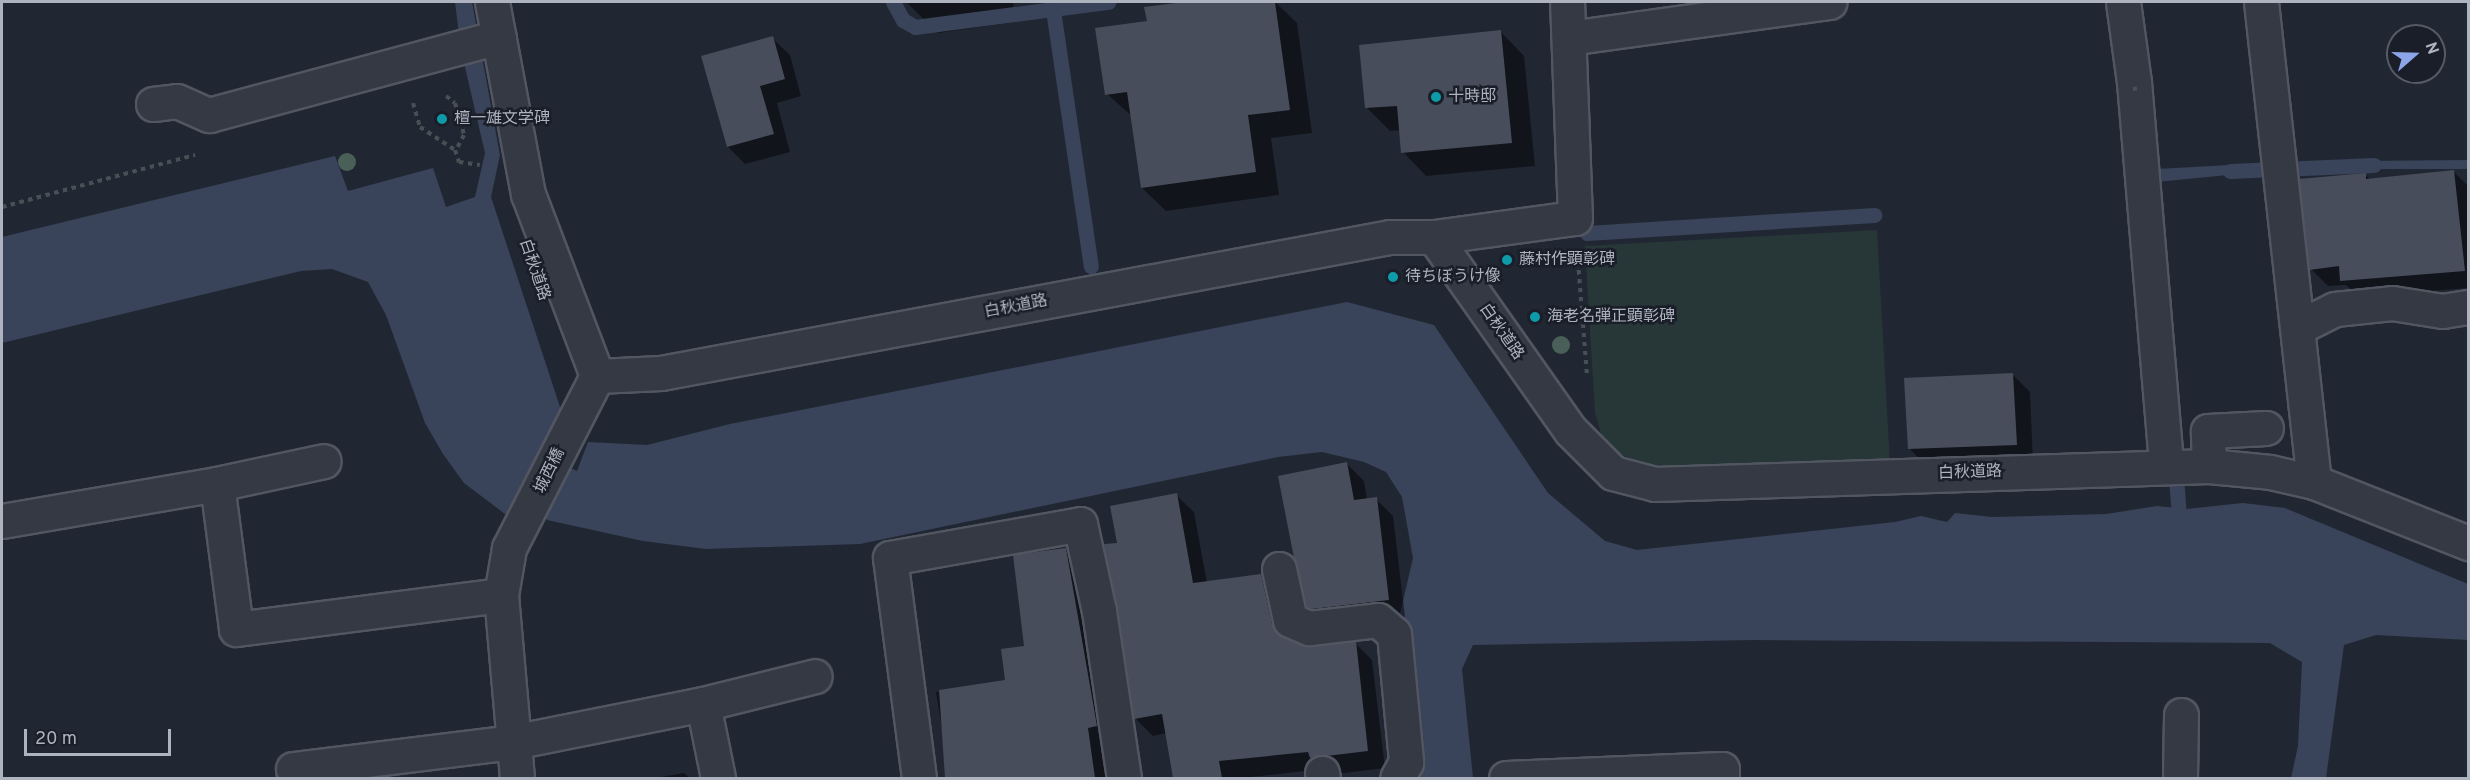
<!DOCTYPE html>
<html>
<head>
<meta charset="utf-8">
<style>
  body { margin:0 }
  #map { position:relative; width:2470px; height:780px; overflow:hidden; background:#212732; font-family:Overpass,"Noto Sans JP",sans-serif }
  div>[style] { position:absolute }
  .green>* { inset:0; background:#273637 }
  .water>* { inset:0; background:#39435a }
  .shadow>* { inset:0; background:#0007 }
  .stream>* { height:15px; margin:-7.5px; padding:0 7.5px; transform-origin:7.5px; border-radius:7.5px; background:#39435a }
  .building>* { inset:0; background:#484d5c }
  .path>* { height:4px; margin-top:-2px; transform-origin:0; background:repeating-linear-gradient(90deg,#455155 0 4.5px,transparent 0 9px) }
  .roads { filter:drop-shadow(2px 0 #525661) drop-shadow(-2px 0 #525661) drop-shadow(0 2px #525661) drop-shadow(0 -2px #525661) }
  .minor>* { height:33px; margin:-16.5px; padding:0 16.5px; transform-origin:16.5px; border-radius:16.5px; background:#343943 }
  .path-bridge>* { height:4px; margin-top:-2px; transform-origin:0; background:repeating-linear-gradient(90deg,#455155 0 4.5px,transparent 0 9px) }
  .trees>* { width:18px; height:18px; margin:-9px; border-radius:50%; background:#495f57 }
  .dots>* { width:16px; height:16px; translate:-50% -50%; box-sizing:border-box; border:3px solid #1a1e28; border-radius:50% }
  span { translate:-50% -50%; white-space:nowrap; text-align:center; line-height:1.15; -webkit-text-stroke:5px #1a1e28; paint-order:stroke }
  .poi-label { font-size:16px; color:#aeb3c0 }
  .left { translate:0 -50%; text-align:left }
  .street-label { font-size:16px; color:#aeb3c0 }
  .frame { position:absolute; inset:0; border:3px solid #aeb3c0; pointer-events:none }
  .north { position:absolute; left:2386px; top:24px; width:60px; height:60px; box-sizing:border-box; background:#1a1e28; border:2px solid #555a65; border-radius:50%; rotate:70deg; font-size:16px; font-weight:700; line-height:24px; text-align:center; color:#aeb3c0 }
  .north::after { content:''; display:block; margin:auto; width:21px; height:27px; background:#8ba5e8; clip-path:polygon(50% 0,100% 100%,50% 72%,0 100%) }
  .scale { position:absolute; left:24px; top:729px; width:147px; height:27px; box-sizing:border-box; border:3px solid #aeb3c0; border-top:0; padding-left:8px; font-size:18px; line-height:21px; white-space:nowrap; color:#aeb3c0; -webkit-text-stroke:4px #1a1e28; paint-order:stroke }
</style>
</head>
<body>
<div id="map">
  <div class="green">
    <div style="clip-path:polygon(1877px 230px,1890px 464px,1654px 469px,1605px 447px,1595px 413px,1585px 246px)"></div>
  </div>
  <div class="water">
    <div style="clip-path:polygon(455px 2px,472px 2px,500px 155px,491px 197px,562px 413px,543px 455px,577px 471px,588px 442px,647px 445px,730px 424px,1347px 302px,1434px 325px,1548px 493px,1605px 541px,1637px 550px,1895px 522px,1921px 516px,1947px 522px,1955px 513px,1992px 517px,2106px 514px,2157px 506px,2186px 509px,2243px 503px,2285px 508px,2468px 584px,2468px 640px,2376px 635px,2344px 645px,2326px 778px,2291px 778px,2298px 746px,2302px 662px,2270px 643px,1755px 640px,1473px 645px,1462px 669px,1473px 778px,1412px 778px,1396px 631px,1413px 558px,1402px 497px,1386px 472px,1364px 462px,1322px 452px,1278px 457px,860px 544px,706px 549px,643px 541px,547px 520px,543px 513px,520px 505px,505px 514px,464px 483px,443px 454px,425px 423px,386px 315px,368px 282px,332px 269px,301px 271px,2px 343px,2px 237px,335px 156px,348px 191px,433px 168px,446px 207px,475px 197px,485px 153px,461px 50px)"></div>
    <div style="clip-path:polygon(2130px 2px,2138px 2px,2157px 169px,2248px 164px,2249px 173px,2156px 182px,2178px 405px,2177px 439px,2171px 440px)"></div>
    <div style="clip-path:polygon(2468px 160px,2468px 169px,2356px 169px,2355px 161px)"></div>
  </div>
  <div class="shadow">
    <div style="clip-path:polygon(906px 2px,1013px 2px,1016px 22px,938px 33px)"></div>
    <div style="clip-path:polygon(1195px 2px,1217px 2px,1223px 7px,1275px 2px,1297px 23px,1312px 133px,1271px 138px,1279px 195px,1166px 211px,1142px 188px,1133px 117px,1107px 94px,1148px 22px,1146px 8px)"></div>
    <div style="clip-path:polygon(1501px 32px,1524px 56px,1535px 166px,1426px 176px,1403px 152px,1401px 130px,1390px 131px,1367px 108px)"></div>
    <div style="clip-path:polygon(772px 38px,790px 55px,801px 96px,777px 103px,790px 152px,745px 164px,728px 147px)"></div>
    <div style="clip-path:polygon(2454px 172px,2468px 186px,2468px 288px,2359px 297px,2346px 285px,2328px 286px,2311px 269px,2365px 175px,2371px 180px)"></div>
    <div style="clip-path:polygon(2013px 375px,2030px 392px,2033px 462px,1926px 466px,1909px 448px)"></div>
    <div style="clip-path:polygon(1347px 464px,1364px 481px,1367px 500px,1376px 499px,1393px 516px,1405px 617px,1325px 623px,1308px 606px)"></div>
    <div style="clip-path:polygon(1176px 495px,1194px 512px,1207px 583px,1260px 575px,1278px 593px,1288px 641px,1310px 648px,1355px 643px,1372px 660px,1385px 768px,1329px 775px,1323px 769px,1242px 778px,1174px 778px,1167px 733px,1153px 736px,1136px 719px,1118px 544px)"></div>
    <div style="clip-path:polygon(1066px 550px,1083px 567px,1109px 778px,950px 778px,936px 692px,1007px 681px,1025px 647px)"></div>
    <div style="clip-path:polygon(684px 773px,690px 778px,655px 778px)"></div>
  </div>
  <div class="stream">
    <div style="left:893px;top:2px;width:21px;rotate:61deg"></div>
    <div style="left:903px;top:20px;width:14px;rotate:30deg"></div>
    <div style="left:915px;top:27px;width:195px;rotate:-7.4deg"></div>
    <div style="left:1053px;top:10px;width:259px;rotate:81.6deg"></div>
    <div style="left:2230px;top:171px;width:144px;rotate:-2.4deg"></div>
    <div style="left:1587px;top:233px;width:288px;rotate:-3.6deg"></div>
    <div style="left:2175px;top:465px;width:63px;rotate:85.5deg"></div>
  </div>
  <div class="building">
    <div style="clip-path:polygon(1184px 2px,1275px 2px,1290px 110px,1248px 115px,1256px 172px,1141px 188px,1127px 92px,1105px 95px,1095px 28px,1147px 21px,1144px 7px)"></div>
    <div style="clip-path:polygon(1501px 30px,1512px 143px,1401px 153px,1397px 106px,1365px 108px,1359px 45px)"></div>
    <div style="clip-path:polygon(773px 36px,785px 79px,760px 86px,774px 134px,727px 147px,701px 56px)"></div>
    <div style="clip-path:polygon(2454px 170px,2465px 271px,2340px 281px,2339px 266px,2309px 270px,2299px 179px,2366px 173px,2366px 179px)"></div>
    <div style="clip-path:polygon(2013px 373px,2017px 445px,1908px 449px,1904px 378px)"></div>
    <div style="clip-path:polygon(1347px 462px,1354px 500px,1377px 497px,1389px 600px,1312px 609px,1306px 607px,1294px 558px,1278px 476px)"></div>
    <div style="clip-path:polygon(1177px 493px,1193px 583px,1261px 574px,1272px 624px,1282px 637px,1311px 647px,1356px 641px,1368px 751px,1310px 758px,1308px 752px,1219px 761px,1222px 778px,1173px 778px,1162px 714px,1134px 719px,1104px 544px,1117px 543px,1110px 506px)"></div>
    <div style="clip-path:polygon(1066px 548px,1097px 726px,1088px 728px,1095px 778px,945px 778px,939px 690px,1005px 680px,1001px 649px,1024px 646px,1013px 555px)"></div>
  </div>
  <div class="path">
    <div style="left:446px;top:96px;width:11px;rotate:38deg"></div>
    <div style="left:455px;top:103px;width:33px;rotate:74deg"></div>
    <div style="left:464px;top:135px;width:17px;rotate:118deg"></div>
    <div style="left:413px;top:103px;width:25px;rotate:74deg"></div>
    <div style="left:420px;top:127px;width:42px;rotate:33.3deg"></div>
    <div style="left:455px;top:150px;width:13px;rotate:72deg"></div>
    <div style="left:459px;top:162px;width:21px;rotate:8deg"></div>
    <div style="left:2px;top:207px;width:200px;rotate:-15.1deg"></div>
    <div style="left:1578px;top:261px;width:115px;rotate:85.5deg"></div>
  </div>
  <div class="roads">
    <div class="minor">
      <div style="left:492px;top:2px;width:195px;rotate:79.4deg"></div>
      <div style="left:528px;top:194px;width:195px;rotate:69.2deg"></div>
      <div style="left:597px;top:376px;width:64px;rotate:-2.7deg"></div>
      <div style="left:661px;top:373px;width:742px;rotate:-10.57deg"></div>
      <div style="left:1390px;top:237px;width:44px"></div>
      <div style="left:1434px;top:237px;width:237px;rotate:54.8deg"></div>
      <div style="left:1571px;top:431px;width:59px;rotate:45deg"></div>
      <div style="left:1613px;top:473px;width:43px;rotate:14.7deg"></div>
      <div style="left:1655px;top:484px;width:554px;rotate:-1.86deg"></div>
      <div style="left:2209px;top:466px;width:61px;rotate:5.6deg"></div>
      <div style="left:2270px;top:472px;width:45px;rotate:12.8deg"></div>
      <div style="left:2314px;top:482px;width:166px;rotate:21.6deg"></div>
      <div style="left:2123px;top:2px;width:81px;rotate:82.2deg"></div>
      <div style="left:2134px;top:82px;width:384px;rotate:85.2deg"></div>
      <div style="left:2261px;top:2px;width:483px;rotate:83.7deg"></div>
      <div style="left:1569px;top:38px;width:263px;rotate:-7.9deg"></div>
      <div style="left:153px;top:104px;width:24px;rotate:-7deg"></div>
      <div style="left:177px;top:101px;width:35px;rotate:24deg"></div>
      <div style="left:209px;top:115px;width:300px;rotate:-15.1deg"></div>
      <div style="left:1434px;top:237px;width:142px;rotate:-7.7deg"></div>
      <div style="left:1575px;top:218px;width:216px;rotate:-92.1deg"></div>
      <div style="left:2299px;top:327px;width:40px;rotate:-26.6deg"></div>
      <div style="left:2335px;top:309px;width:57px;rotate:-6deg"></div>
      <div style="left:2392px;top:303px;width:51px;rotate:9.1deg"></div>
      <div style="left:2442px;top:311px;width:26px;rotate:-9deg"></div>
      <div style="left:2209px;top:466px;width:35px;rotate:-92deg"></div>
      <div style="left:2208px;top:431px;width:58px;rotate:-3deg"></div>
      <div style="left:217px;top:484px;width:109px;rotate:-12.1deg"></div>
      <div style="left:2px;top:521px;width:218px;rotate:-9.8deg"></div>
      <div style="left:217px;top:484px;width:146px;rotate:82.5deg"></div>
      <div style="left:236px;top:629px;width:267px;rotate:-7.3deg"></div>
      <div style="left:1279px;top:569px;width:52px;rotate:77.8deg"></div>
      <div style="left:1290px;top:620px;width:21px;rotate:23deg"></div>
      <div style="left:1309px;top:628px;width:69px;rotate:-6.6deg"></div>
      <div style="left:1378px;top:620px;width:21px;rotate:41deg"></div>
      <div style="left:1394px;top:634px;width:129px;rotate:84.6deg"></div>
      <div style="left:1406px;top:762px;width:18px;rotate:119deg"></div>
      <div style="left:703px;top:704px;width:115px;rotate:-14deg"></div>
      <div style="left:293px;top:769px;width:222px;rotate:-7deg"></div>
      <div style="left:513px;top:742px;width:194px;rotate:-11.3deg"></div>
      <div style="left:703px;top:704px;width:76px;rotate:78.5deg"></div>
      <div style="left:1322px;top:773px;width:5px;rotate:79deg"></div>
      <div style="left:517px;top:778px;width:184px;rotate:-95deg"></div>
      <div style="left:501px;top:595px;width:48px;rotate:-80.3deg"></div>
      <div style="left:509px;top:548px;width:193px;rotate:-62.9deg"></div>
      <div style="left:919px;top:778px;width:222px;rotate:-97.5deg"></div>
      <div style="left:890px;top:558px;width:193px;rotate:-10.1deg"></div>
      <div style="left:1080px;top:524px;width:89px;rotate:77.7deg"></div>
      <div style="left:1099px;top:611px;width:169px;rotate:81.5deg"></div>
      <div style="left:1506px;top:778px;width:216px;rotate:-2.4deg"></div>
      <div style="left:1722px;top:769px;width:9px;rotate:90deg"></div>
      <div style="left:2180px;top:778px;width:63px;rotate:-89.1deg"></div>
    </div>
  </div>
  <div class="path-bridge">
    <div style="left:2133px;top:89px;width:8px;rotate:-7deg"></div>
  </div>
  <div class="trees">
    <div style="left:347px;top:162px"></div>
    <div style="left:1561px;top:345px"></div>
  </div>
  <div class="dots">
    <div style="left:1436px;top:97px;background:#0f9aa8"></div>
    <div style="left:442px;top:119px;background:#0f9aa8"></div>
    <div style="left:1507px;top:260px;background:#0f9aa8"></div>
    <div style="left:1393px;top:277px;background:#0f9aa8"></div>
    <div style="left:1535px;top:317px;background:#0f9aa8"></div>
  </div>
  <div class="poi-label">
    <span class="left" style="left:1448px;top:97px">十時邸</span>
    <span class="left" style="left:454px;top:119px">檀一雄文学碑</span>
    <span class="left" style="left:1519px;top:260px">藤村作顕彰碑</span>
    <span class="left" style="left:1405px;top:277px">待ちぼうけ像</span>
    <span class="left" style="left:1547px;top:317px">海老名弾正顕彰碑</span>
  </div>
  <div class="street-label">
    <span style="left:534px;top:270px;rotate:71deg">白秋道路</span>
    <span style="left:1016px;top:307px;rotate:-11deg">白秋道路</span>
    <span style="left:1501px;top:332px;rotate:55deg">白秋道路</span>
    <span style="left:550px;top:471px;rotate:-64deg">城西橋</span>
    <span style="left:1970px;top:473px;rotate:-2deg">白秋道路</span>
  </div>
  <div class="frame"></div>
  <div class="north">N</div>
  <div class="scale">20 m</div>
</div>
</body>
</html>
